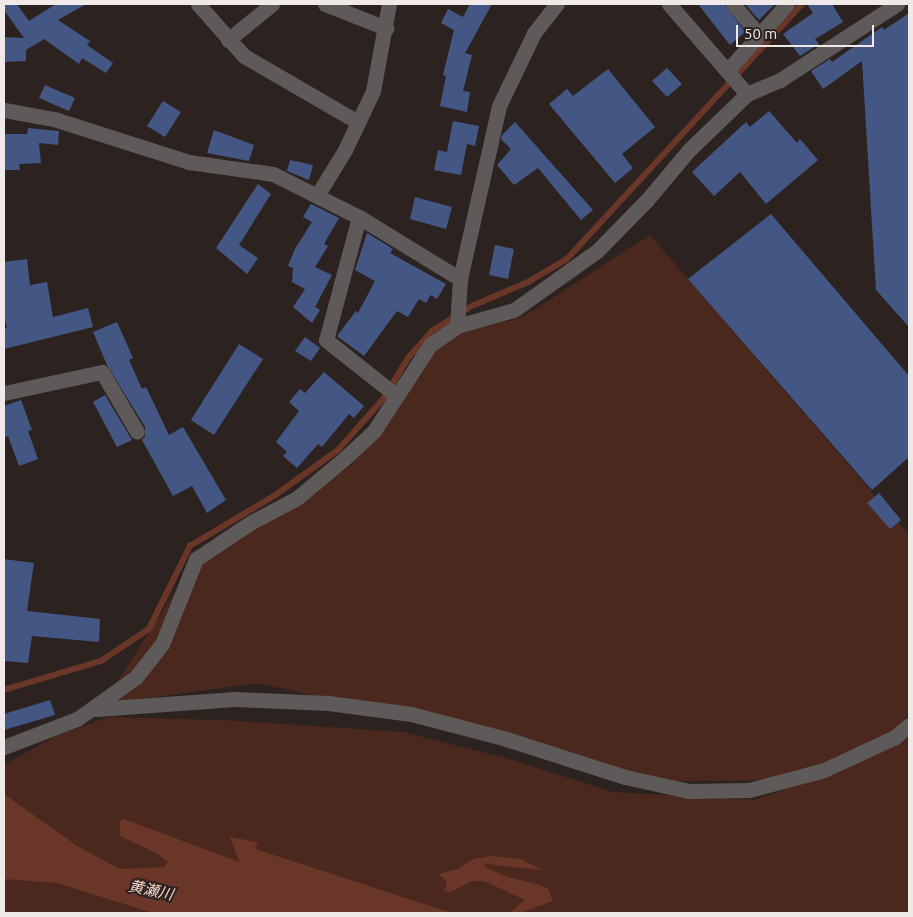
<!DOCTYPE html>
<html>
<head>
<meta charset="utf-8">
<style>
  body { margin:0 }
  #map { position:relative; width:913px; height:917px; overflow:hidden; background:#2c2321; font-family:Ubuntu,"Noto Sans JP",sans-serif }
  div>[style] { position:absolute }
  .green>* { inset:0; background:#4b281e }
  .water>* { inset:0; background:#693628 }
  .stream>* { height:5.5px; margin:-2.75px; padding:0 2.75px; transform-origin:2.75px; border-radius:2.75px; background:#693628 }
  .building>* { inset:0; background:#445784 }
  .street>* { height:15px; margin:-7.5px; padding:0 7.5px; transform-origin:7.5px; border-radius:7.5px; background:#5e5a59 }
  span { translate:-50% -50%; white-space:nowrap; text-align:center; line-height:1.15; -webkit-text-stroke:4px #2c2321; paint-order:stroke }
  .water-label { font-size:15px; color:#fedad0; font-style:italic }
  .frame { position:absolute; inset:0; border:5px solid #efe9e8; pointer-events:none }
  .scale { position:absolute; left:736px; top:25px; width:138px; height:22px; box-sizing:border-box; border:2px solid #efe9e8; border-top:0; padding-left:6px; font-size:15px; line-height:18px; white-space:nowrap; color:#efe9e8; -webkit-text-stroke:4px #2c2321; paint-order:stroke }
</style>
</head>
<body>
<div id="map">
  <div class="green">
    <div style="clip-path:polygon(650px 235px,909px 535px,909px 715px,870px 753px,909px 729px,909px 913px,4px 913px,4px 765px,56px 736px,109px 717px,222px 720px,403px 732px,509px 759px,613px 792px,754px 800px,814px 779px,647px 782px,455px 726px,257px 683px,103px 704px,196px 559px,352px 465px,438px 339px,523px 317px)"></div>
  </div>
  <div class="water">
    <div style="clip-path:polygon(4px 794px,77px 846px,120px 869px,164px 867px,168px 862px,156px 853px,120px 836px,120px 821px,124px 819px,239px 862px,230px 837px,258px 842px,255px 849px,452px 913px,153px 913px,57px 883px,4px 879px)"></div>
    <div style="clip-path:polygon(490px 856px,521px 859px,541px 870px,485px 864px,485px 867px,508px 877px,540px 885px,548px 889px,553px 901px,520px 913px,509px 913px,525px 900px,484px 881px,472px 881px,451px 892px,444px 891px,447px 882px,439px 874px,457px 869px,474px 859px)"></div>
  </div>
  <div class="stream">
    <div style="left:4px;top:690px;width:101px;rotate:-16.6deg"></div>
    <div style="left:101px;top:661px;width:58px;rotate:-33.7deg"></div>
    <div style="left:149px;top:629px;width:93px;rotate:-63.7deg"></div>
    <div style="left:190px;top:546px;width:98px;rotate:-30.8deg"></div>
    <div style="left:274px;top:496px;width:79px;rotate:-35.7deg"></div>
    <div style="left:338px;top:450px;width:69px;rotate:-48.5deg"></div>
    <div style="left:384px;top:398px;width:47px;rotate:-59deg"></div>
    <div style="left:408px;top:358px;width:36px;rotate:-48deg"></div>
    <div style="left:432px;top:331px;width:47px;rotate:-32deg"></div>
    <div style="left:472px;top:306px;width:61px;rotate:-23.2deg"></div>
    <div style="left:528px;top:282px;width:45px;rotate:-30.5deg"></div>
    <div style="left:567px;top:259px;width:347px;rotate:-47.3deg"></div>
  </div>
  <div class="building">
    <div style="clip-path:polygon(4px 4px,17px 4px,29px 21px,56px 4px,86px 4px,58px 20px,90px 41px,87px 45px,113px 63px,106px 73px,82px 58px,79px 64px,44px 39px,26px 50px,26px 61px,4px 62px,4px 37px,24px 38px,4px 10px)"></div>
    <div style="clip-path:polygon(470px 4px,492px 4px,465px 53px,472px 55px,463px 91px,470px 92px,467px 112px,440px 106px,446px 76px,443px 75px,454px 30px,441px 23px,448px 9px,463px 17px)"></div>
    <div style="clip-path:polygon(698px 4px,724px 4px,745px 32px,730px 45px)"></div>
    <div style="clip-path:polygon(745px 4px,775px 4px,759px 20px)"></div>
    <div style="clip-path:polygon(807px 4px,832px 4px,843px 22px,815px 39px,819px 44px,800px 56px,783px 34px,813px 13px)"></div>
    <div style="clip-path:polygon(909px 13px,909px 327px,876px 290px,862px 61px,823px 89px,811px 71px,830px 59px,832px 62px,882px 27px,884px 30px)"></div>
    <div style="clip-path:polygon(667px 68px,682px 84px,667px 97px,652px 81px)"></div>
    <div style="clip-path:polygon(608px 69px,655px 127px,622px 154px,633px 168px,615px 183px,549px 104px,567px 89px,573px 96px)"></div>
    <div style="clip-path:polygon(45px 85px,75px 98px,69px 111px,39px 98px)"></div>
    <div style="clip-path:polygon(163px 101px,181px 112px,165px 137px,147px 126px)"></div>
    <div style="clip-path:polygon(769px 111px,797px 143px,800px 139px,818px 160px,766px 204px,740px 172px,714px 196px,692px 172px,746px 122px,750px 127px)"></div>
    <div style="clip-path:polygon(453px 121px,479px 126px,475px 146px,467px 144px,461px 175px,434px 170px,438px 150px,447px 152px)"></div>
    <div style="clip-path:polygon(515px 122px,593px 210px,581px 220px,538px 168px,514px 185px,497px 165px,511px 149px,501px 139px,502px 135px)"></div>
    <div style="clip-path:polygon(28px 128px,59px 131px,58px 145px,39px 143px,41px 163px,19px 164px,20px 170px,4px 170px,4px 134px,27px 134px)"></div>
    <div style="clip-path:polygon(214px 130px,254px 145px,249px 161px,207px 153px)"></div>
    <div style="clip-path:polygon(290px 160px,313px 165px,309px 180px,287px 171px)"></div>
    <div style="clip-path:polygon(258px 184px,271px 194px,239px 245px,258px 258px,247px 274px,216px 248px)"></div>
    <div style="clip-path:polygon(415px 197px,452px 207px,446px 229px,410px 219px)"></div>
    <div style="clip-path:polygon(311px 204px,339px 218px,324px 244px,328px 246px,315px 267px,332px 275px,315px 307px,320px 310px,312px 323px,293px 307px,305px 289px,292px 282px,293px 268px,288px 266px,295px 249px,312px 222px,303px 217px)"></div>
    <div style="clip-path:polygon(771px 214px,909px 376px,909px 457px,872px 490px,688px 279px)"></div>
    <div style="clip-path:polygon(367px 233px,393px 249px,390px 253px,446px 284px,437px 299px,431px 295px,426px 303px,419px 299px,408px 317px,397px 311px,364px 356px,337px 336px,356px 311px,358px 313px,375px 281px,355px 270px)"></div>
    <div style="clip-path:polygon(495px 245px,514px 249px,508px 279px,489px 275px)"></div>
    <div style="clip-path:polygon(27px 259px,30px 285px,47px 282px,53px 317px,88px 308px,93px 327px,4px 349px,4px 329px,7px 328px,4px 315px,4px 262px)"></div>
    <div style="clip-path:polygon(117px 322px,133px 358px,129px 360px,142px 389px,146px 387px,169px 435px,183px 427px,226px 500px,207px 513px,192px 486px,173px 496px,142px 440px,145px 436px,145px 427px,107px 365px,93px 332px)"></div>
    <div style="clip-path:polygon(305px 337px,320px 348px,311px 361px,295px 351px)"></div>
    <div style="clip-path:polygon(239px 344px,263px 359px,214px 435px,191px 420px)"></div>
    <div style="clip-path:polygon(324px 372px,364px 406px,354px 418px,349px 414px,322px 447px,318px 444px,297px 468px,283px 456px,287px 452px,276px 442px,299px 411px,289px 402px,300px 389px,305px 393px)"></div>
    <div style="clip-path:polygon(105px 395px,132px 440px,117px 447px,93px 402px)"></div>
    <div style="clip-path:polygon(21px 400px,32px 430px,28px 431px,38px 459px,19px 466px,8px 436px,4px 438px,4px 406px)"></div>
    <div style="clip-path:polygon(879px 493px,901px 520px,890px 529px,867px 503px)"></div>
    <div style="clip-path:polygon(4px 559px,34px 563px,27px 611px,100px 619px,99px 642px,32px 636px,28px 663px,4px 661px)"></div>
    <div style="clip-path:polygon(50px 700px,55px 715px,4px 730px,4px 714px)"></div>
  </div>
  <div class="street">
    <div style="left:198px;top:4px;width:69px;rotate:48.5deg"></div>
    <div style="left:244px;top:56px;width:132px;rotate:30.1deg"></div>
    <div style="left:325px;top:4px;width:66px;rotate:21.5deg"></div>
    <div style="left:669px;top:4px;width:89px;rotate:49.1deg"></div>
    <div style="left:727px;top:71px;width:90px;rotate:-48.2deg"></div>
    <div style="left:733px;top:4px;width:40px;rotate:50deg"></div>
    <div style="left:228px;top:40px;width:57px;rotate:-39.3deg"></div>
    <div style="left:747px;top:94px;width:36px;rotate:-23deg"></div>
    <div style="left:780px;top:80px;width:140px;rotate:-33deg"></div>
    <div style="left:4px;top:110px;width:51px;rotate:10.2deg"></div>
    <div style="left:54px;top:119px;width:142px;rotate:17.7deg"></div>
    <div style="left:189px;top:162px;width:85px;rotate:8.1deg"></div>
    <div style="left:273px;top:174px;width:96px;rotate:26.6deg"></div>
    <div style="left:359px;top:217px;width:119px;rotate:31.5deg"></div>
    <div style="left:318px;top:194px;width:52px;rotate:-58.5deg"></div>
    <div style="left:345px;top:150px;width:65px;rotate:-64.6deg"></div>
    <div style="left:373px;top:91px;width:88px;rotate:-79.6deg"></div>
    <div style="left:359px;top:217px;width:127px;rotate:105deg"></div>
    <div style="left:326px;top:340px;width:90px;rotate:38.3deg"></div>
    <div style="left:457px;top:326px;width:59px;rotate:-15.7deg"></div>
    <div style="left:514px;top:310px;width:102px;rotate:-35.4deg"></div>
    <div style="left:597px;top:251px;width:71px;rotate:-45.6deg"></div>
    <div style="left:647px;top:200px;width:65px;rotate:-50deg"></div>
    <div style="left:689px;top:150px;width:81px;rotate:-44deg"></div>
    <div style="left:747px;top:94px;width:30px;rotate:-131deg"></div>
    <div style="left:4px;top:393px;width:100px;rotate:-12.1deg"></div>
    <div style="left:102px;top:372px;width:69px;rotate:59.7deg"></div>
    <div style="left:96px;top:709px;width:139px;rotate:-4.1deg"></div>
    <div style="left:235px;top:699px;width:93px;rotate:2.5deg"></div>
    <div style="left:328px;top:703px;width:84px;rotate:7.5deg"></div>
    <div style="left:411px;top:714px;width:98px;rotate:14.7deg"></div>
    <div style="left:506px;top:739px;width:125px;rotate:17.7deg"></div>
    <div style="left:625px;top:777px;width:66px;rotate:12.3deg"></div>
    <div style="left:689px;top:791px;width:60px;rotate:-1deg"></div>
    <div style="left:749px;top:790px;width:78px;rotate:-14.9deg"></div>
    <div style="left:824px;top:770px;width:78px;rotate:-24.9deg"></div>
    <div style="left:895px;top:737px;width:18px;rotate:-41deg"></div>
    <div style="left:4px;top:747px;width:78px;rotate:-21deg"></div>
    <div style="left:77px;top:719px;width:72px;rotate:-35.4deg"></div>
    <div style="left:136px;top:677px;width:42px;rotate:-51.8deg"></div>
    <div style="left:162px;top:644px;width:92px;rotate:-68.2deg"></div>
    <div style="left:196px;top:559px;width:65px;rotate:-33.7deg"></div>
    <div style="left:250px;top:523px;width:53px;rotate:-28deg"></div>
    <div style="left:297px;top:498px;width:62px;rotate:-39.8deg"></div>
    <div style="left:345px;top:458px;width:40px;rotate:-43deg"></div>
    <div style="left:374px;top:431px;width:103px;rotate:-56.9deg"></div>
    <div style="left:430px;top:345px;width:33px;rotate:-35deg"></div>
    <div style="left:457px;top:326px;width:47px;rotate:-86.3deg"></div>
    <div style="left:460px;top:279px;width:177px;rotate:-77.3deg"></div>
    <div style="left:499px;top:106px;width:81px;rotate:-64.4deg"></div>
    <div style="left:534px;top:33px;width:37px;rotate:-52deg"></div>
  </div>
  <div class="water-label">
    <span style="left:151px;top:890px;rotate:12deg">黄瀬川</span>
  </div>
  <div class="frame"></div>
  <div class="scale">50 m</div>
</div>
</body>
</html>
